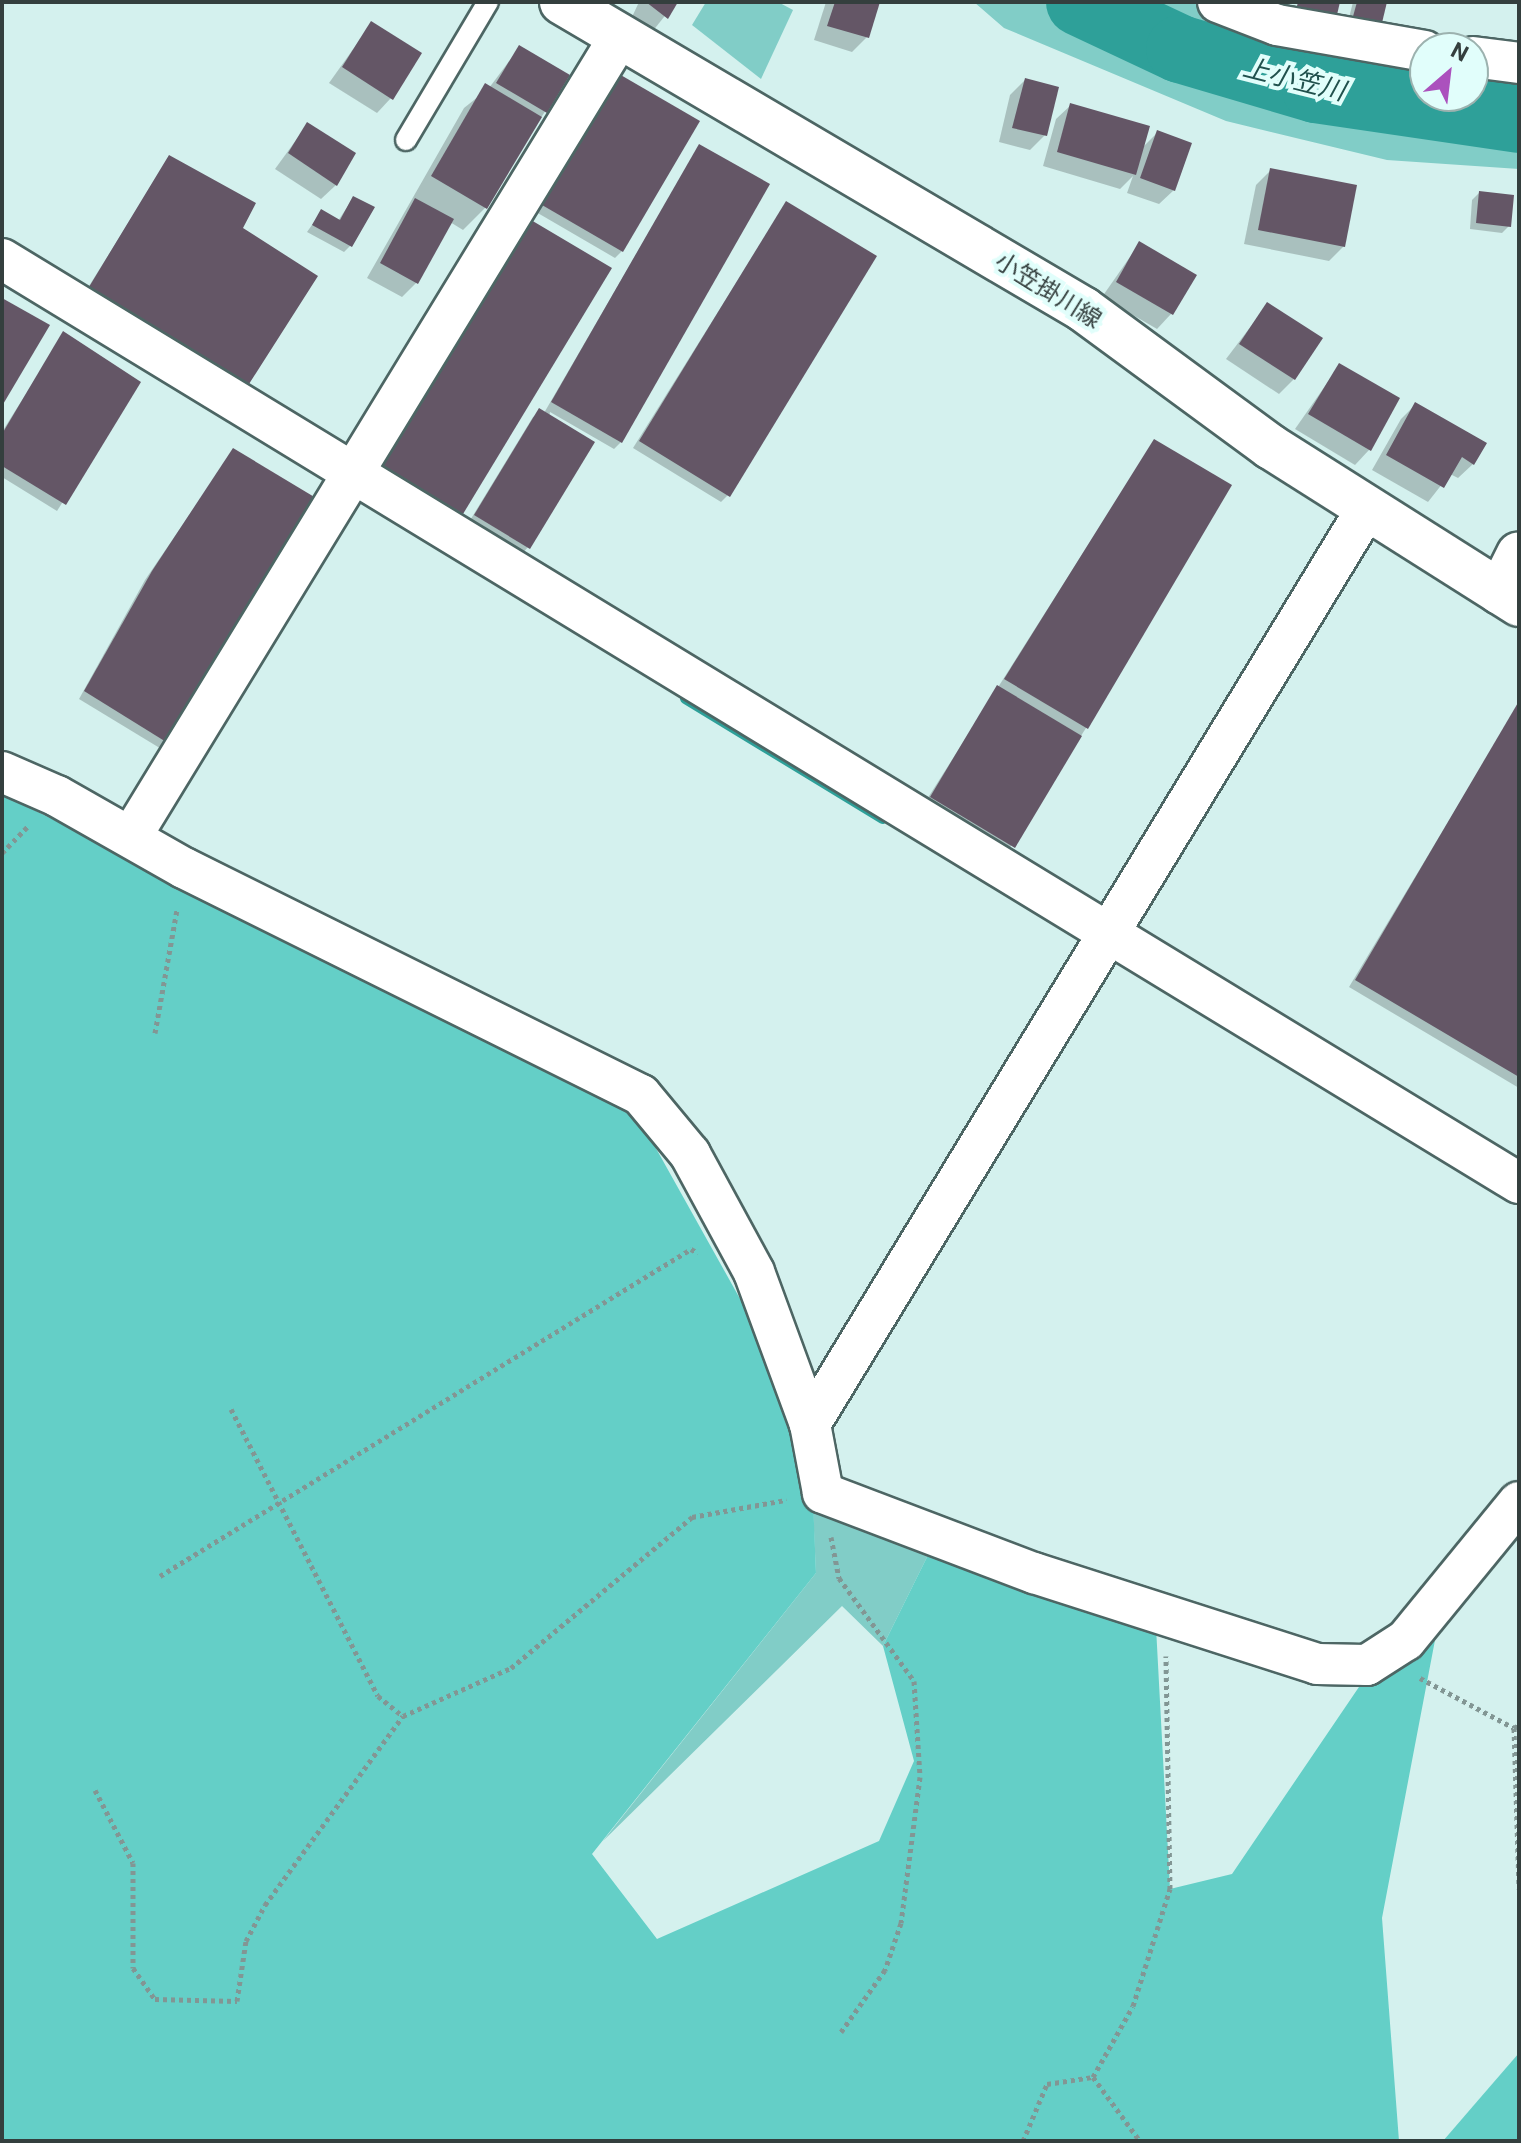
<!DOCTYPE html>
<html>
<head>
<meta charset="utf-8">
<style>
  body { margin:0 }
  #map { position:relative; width:1521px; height:2143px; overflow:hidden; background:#d4f1ee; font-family:Roboto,"Noto Sans JP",sans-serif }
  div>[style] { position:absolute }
  .green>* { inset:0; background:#81cdc7 }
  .forest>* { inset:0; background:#64cfc7 }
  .shadow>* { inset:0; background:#0003 }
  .stream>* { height:11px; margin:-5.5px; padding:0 5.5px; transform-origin:5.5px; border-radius:5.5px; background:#2ea099 }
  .river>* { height:68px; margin:-34px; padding:0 34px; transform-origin:34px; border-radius:34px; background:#2ea099 }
  .building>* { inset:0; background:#645666 }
  .path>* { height:5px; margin-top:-2.5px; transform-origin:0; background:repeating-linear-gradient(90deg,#829694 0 4px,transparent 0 8px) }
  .roads { filter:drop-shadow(2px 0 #4d6664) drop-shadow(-2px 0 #4d6664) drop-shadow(0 2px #4d6664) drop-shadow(0 -2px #4d6664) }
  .service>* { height:20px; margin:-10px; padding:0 10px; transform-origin:10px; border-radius:10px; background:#fff }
  .minor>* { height:40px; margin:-20px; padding:0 20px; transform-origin:20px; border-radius:20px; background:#fff }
  .tertiary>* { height:44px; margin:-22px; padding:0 22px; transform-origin:22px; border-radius:22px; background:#fff }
  .secondary>* { height:44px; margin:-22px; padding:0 22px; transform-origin:22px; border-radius:22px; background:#fff }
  span { translate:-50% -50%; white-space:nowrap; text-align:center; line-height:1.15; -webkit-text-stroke:8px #e1fefb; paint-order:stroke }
  .street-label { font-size:24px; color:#343f3e }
  .water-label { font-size:26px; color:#21514d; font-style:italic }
  .frame { position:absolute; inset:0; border:4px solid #343f3e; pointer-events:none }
  .north { position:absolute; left:1409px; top:32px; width:80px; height:80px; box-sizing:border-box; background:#e1fefb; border:2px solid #9cb2af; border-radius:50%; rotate:28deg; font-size:22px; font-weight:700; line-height:32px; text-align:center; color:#343f3e }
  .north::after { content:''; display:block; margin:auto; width:28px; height:36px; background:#ab51bd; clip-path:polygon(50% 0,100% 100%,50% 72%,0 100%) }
</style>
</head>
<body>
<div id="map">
  <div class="green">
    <div style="clip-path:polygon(706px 2px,778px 2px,793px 10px,761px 79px,692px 25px)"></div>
    <div style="clip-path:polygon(974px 2px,1220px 2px,1425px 53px,1425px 96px,1473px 96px,1473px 62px,1519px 70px,1519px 169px,1387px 160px,1226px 121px,1004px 28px)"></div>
    <div style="clip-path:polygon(813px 1509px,931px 1549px,883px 1646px,842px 1606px,603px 1841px,816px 1573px)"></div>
  </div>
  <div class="forest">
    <div style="clip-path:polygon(2px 794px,634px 1109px,810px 1424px,816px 1573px,592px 1854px,657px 1939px,879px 1841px,914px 1761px,883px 1646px,931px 1549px,1156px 1627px,1170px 1889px,1232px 1874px,1380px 1656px,1444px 1593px,1382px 1918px,1399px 2141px,2px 2141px)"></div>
    <div style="clip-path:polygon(1519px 2053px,1519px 2141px,1443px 2141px,1474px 2105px)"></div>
  </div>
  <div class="shadow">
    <div style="clip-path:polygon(639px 2px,676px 2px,652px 32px,632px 17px)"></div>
    <div style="clip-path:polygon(826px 2px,878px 2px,867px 37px,852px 52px,814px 40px)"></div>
    <div style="clip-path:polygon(1353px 2px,1384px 2px,1347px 26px)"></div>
    <div style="clip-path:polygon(371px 24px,391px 98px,377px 113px,329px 83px)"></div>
    <div style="clip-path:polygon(519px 48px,567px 76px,485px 208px,463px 230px,450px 222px,417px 282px,402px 297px,367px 278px,464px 108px,489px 88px)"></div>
    <div style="clip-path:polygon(1025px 80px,1045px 135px,1030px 150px,999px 142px,1010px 95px)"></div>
    <div style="clip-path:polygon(612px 83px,622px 251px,615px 258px,536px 212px)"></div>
    <div style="clip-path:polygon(1071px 105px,1142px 148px,1158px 132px,1174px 190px,1159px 204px,1127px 193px,1133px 176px,1120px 189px,1043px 166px,1056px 119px)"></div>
    <div style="clip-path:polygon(307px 125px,336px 185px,321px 199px,275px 169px)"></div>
    <div style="clip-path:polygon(699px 146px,621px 442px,614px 449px,550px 412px,528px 547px,522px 554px,469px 522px,533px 417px,544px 413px)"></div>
    <div style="clip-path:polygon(169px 158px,248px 383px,241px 390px,84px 294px)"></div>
    <div style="clip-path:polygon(1271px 170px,1344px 246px,1329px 261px,1244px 244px,1256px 185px)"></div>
    <div style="clip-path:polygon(1479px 193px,1509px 226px,1502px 233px,1470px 229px,1472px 200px)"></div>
    <div style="clip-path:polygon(353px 198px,350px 246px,344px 252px,307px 232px,321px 212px,338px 221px)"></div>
    <div style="clip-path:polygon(786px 203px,728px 495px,721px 502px,633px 448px)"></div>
    <div style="clip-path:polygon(531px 222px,462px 513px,455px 520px,377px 473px)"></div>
    <div style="clip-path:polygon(1139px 244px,1171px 314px,1157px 329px,1102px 297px)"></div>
    <div style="clip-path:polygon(1267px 305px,1294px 379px,1279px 394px,1226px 359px)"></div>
    <div style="clip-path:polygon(64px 333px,139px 382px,57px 511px,2px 477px,2px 432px)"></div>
    <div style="clip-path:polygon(1339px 366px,1398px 399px,1369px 450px,1355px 465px,1295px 429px)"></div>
    <div style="clip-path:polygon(1415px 405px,1473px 464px,1458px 478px,1450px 474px,1428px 502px,1372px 470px,1401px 419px)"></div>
    <div style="clip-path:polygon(1154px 441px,1086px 728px,1006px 854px,924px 804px)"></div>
    <div style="clip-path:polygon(233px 451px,318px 502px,163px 750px,79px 699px,145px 580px)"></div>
    <div style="clip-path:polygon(1519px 704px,1519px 1088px,1349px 987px)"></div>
  </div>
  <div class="stream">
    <div style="left:685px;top:698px;width:231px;rotate:31.3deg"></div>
  </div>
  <div class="river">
    <div style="left:1080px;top:2px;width:110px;rotate:25.2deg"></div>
    <div style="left:1180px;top:49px;width:142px;rotate:16.4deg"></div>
    <div style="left:1316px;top:89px;width:205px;rotate:8.4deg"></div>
  </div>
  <div class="building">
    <div style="clip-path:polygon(646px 2px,678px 2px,668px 19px)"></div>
    <div style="clip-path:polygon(835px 2px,880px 2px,869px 38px,827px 26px)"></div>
    <div style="clip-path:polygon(1298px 2px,1340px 2px,1336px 19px,1296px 10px)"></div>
    <div style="clip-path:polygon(1357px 2px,1387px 2px,1381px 27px,1352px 20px)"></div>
    <div style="clip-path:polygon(371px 21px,422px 53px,393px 100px,342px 67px)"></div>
    <div style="clip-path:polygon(519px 45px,570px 75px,547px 113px,496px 83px)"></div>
    <div style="clip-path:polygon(619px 74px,700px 121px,623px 252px,542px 205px)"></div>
    <div style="clip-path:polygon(1025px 78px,1059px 87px,1047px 136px,1012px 128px)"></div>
    <div style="clip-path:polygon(485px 83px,542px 117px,487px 209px,431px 176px)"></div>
    <div style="clip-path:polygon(1070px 103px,1150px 126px,1136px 175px,1057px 152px)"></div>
    <div style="clip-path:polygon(307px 122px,356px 153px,337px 186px,288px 153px)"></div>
    <div style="clip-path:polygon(1157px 130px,1192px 143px,1175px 191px,1140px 178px)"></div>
    <div style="clip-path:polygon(699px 144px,770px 184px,622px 443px,551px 402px)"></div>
    <div style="clip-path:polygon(169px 155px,256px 203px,243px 228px,318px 276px,249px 384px,89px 287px)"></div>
    <div style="clip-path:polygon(1270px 168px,1357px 185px,1345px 247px,1258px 230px)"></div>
    <div style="clip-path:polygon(1479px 191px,1514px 195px,1511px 227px,1476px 223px)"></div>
    <div style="clip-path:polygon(353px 196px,375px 207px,352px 247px,312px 225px,321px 209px,340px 220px)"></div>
    <div style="clip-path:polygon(415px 198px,454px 219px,418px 284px,380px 263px)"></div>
    <div style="clip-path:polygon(786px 201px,877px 256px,730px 497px,639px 441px)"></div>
    <div style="clip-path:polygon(531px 220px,612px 268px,463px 514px,383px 466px)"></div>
    <div style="clip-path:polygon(1139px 241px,1197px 275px,1173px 315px,1116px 282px)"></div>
    <div style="clip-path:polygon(2px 298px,50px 325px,2px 406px)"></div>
    <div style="clip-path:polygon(1267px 302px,1323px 338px,1295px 380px,1239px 344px)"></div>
    <div style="clip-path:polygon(63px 331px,141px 382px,66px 505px,2px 466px,2px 434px)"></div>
    <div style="clip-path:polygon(1339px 363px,1400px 398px,1371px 451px,1308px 414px)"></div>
    <div style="clip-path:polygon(1415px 402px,1487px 443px,1474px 465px,1462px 457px,1444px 488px,1386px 455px)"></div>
    <div style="clip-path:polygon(539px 408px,595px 442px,530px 549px,474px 515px)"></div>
    <div style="clip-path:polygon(1154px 439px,1232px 485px,1088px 729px,1004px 679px)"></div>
    <div style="clip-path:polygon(233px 448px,321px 501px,171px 745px,84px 691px,152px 571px)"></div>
    <div style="clip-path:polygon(997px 685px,1082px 736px,1015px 848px,930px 797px)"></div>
    <div style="clip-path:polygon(1519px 701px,1519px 1077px,1355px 980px)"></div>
  </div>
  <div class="path">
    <div style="left:2px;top:853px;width:39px;rotate:-46deg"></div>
    <div style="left:155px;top:1033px;width:126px;rotate:-79.9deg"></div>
    <div style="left:231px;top:1409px;width:322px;rotate:62.9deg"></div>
    <div style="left:378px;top:1696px;width:32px;rotate:39deg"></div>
    <div style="left:403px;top:1716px;width:118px;rotate:-24deg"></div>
    <div style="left:511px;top:1668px;width:236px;rotate:-39.8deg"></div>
    <div style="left:692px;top:1517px;width:96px;rotate:-10.3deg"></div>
    <div style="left:831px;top:1537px;width:42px;rotate:79deg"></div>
    <div style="left:839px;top:1578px;width:127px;rotate:53.9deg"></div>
    <div style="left:914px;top:1681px;width:96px;rotate:86.4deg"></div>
    <div style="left:920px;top:1777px;width:147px;rotate:97.4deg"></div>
    <div style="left:901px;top:1923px;width:50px;rotate:108.8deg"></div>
    <div style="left:885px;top:1970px;width:76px;rotate:125.4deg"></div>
    <div style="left:160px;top:1576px;width:624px;rotate:-31.63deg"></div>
    <div style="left:691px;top:1249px;width:8px;rotate:30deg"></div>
    <div style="left:1420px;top:1678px;width:106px;rotate:28deg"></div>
    <div style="left:1514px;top:1728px;width:6px;rotate:-31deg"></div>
    <div style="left:1514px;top:1728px;width:161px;rotate:88.2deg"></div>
    <div style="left:95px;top:1790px;width:82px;rotate:62.5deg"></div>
    <div style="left:133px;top:1863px;width:105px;rotate:90deg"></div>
    <div style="left:133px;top:1968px;width:38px;rotate:55deg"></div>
    <div style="left:155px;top:1999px;width:82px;rotate:1.4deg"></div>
    <div style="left:237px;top:2001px;width:61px;rotate:-81.5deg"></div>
    <div style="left:246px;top:1941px;width:41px;rotate:-62.2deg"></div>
    <div style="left:265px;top:1905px;width:234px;rotate:-53.9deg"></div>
    <div style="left:1093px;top:2077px;width:79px;rotate:53.7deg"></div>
    <div style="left:1023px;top:2141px;width:62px;rotate:-67.2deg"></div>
    <div style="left:1047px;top:2084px;width:47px;rotate:-8.7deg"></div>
    <div style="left:1093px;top:2077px;width:81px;rotate:-60.6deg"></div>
    <div style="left:1133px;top:2006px;width:123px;rotate:-72.5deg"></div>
    <div style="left:1170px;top:1889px;width:233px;rotate:-91deg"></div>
  </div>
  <div class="roads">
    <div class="service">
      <div style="left:406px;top:140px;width:161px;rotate:-59.3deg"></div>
    </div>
    <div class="minor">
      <div style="left:1218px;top:2px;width:63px;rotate:21.3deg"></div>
      <div style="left:1277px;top:25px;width:150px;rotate:10deg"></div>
      <div style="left:1473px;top:57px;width:46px;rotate:7.4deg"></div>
      <div style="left:2px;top:259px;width:1776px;rotate:31.35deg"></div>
      <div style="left:2px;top:772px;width:60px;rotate:23.6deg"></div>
      <div style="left:57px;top:796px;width:146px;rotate:29.6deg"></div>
      <div style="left:184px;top:868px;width:510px;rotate:26.41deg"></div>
      <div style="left:641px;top:1095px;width:77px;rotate:50.3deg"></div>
      <div style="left:690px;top:1154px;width:134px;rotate:61.5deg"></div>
      <div style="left:754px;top:1272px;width:162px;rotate:69.8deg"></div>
      <div style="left:810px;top:1424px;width:70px;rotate:79.3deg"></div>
      <div style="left:823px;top:1493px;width:226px;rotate:20.8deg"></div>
      <div style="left:1034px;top:1573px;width:297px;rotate:17.8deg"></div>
      <div style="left:1317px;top:1664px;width:50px;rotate:1.1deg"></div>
      <div style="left:1367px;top:1665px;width:46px;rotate:-32.7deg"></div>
      <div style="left:1406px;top:1640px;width:178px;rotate:-50.7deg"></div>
      <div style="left:132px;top:835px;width:936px;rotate:-58.58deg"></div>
      <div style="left:810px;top:1424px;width:1070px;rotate:-58.69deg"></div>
    </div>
    <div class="tertiary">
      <div style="left:1500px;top:592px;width:42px;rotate:-63.4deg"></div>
    </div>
    <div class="secondary">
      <div style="left:562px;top:2px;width:605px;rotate:30.51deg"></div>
      <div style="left:1083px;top:309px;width:233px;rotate:36.3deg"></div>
      <div style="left:1271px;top:447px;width:294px;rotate:32.3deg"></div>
    </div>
  </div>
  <div class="street-label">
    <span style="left:1048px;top:291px;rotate:32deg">小笠掛川線</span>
  </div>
  <div class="water-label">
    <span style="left:1294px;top:80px;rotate:14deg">上小笠川</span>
  </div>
  <div class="frame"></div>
  <div class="north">N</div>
</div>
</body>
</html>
